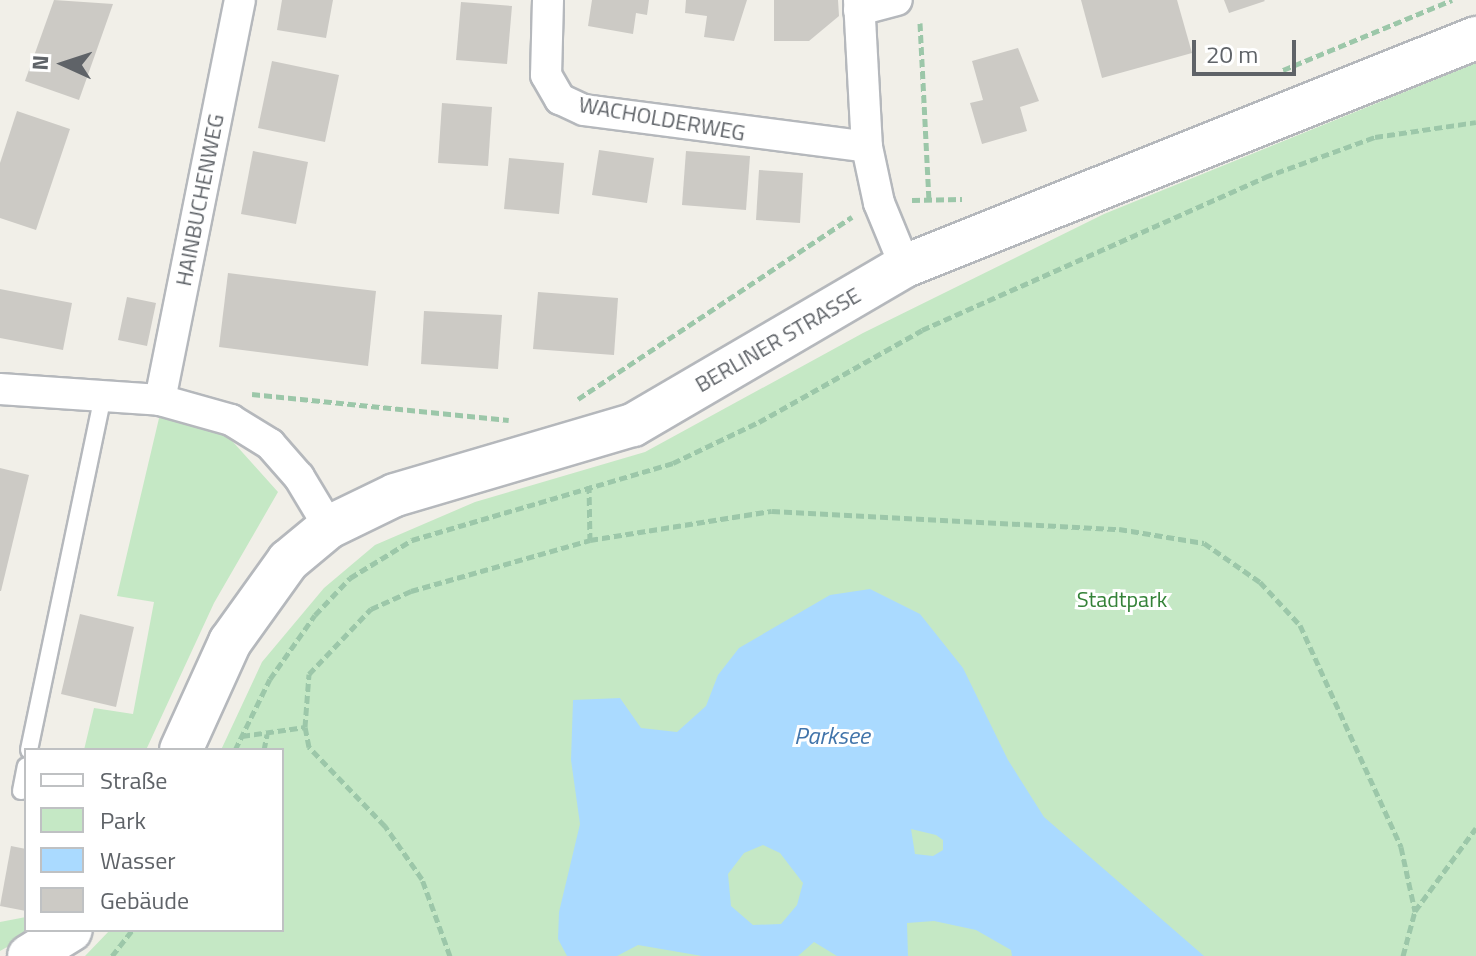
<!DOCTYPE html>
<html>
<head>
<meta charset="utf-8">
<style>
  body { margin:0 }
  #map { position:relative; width:1476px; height:956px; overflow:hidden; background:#f1efe8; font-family:"Titillium Web",sans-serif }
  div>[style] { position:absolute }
  .green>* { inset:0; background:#c5e8c5 }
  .water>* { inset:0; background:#aadaff }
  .building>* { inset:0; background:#cccac5 }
  .path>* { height:5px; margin-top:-2.5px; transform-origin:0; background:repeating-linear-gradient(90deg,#9cc7a9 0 8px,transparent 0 12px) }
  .roads { filter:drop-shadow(2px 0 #b5b8bc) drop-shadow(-2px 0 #b5b8bc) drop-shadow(0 2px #b5b8bc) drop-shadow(0 -2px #b5b8bc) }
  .lane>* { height:16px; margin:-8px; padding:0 8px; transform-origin:8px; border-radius:8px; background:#fff }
  .street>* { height:30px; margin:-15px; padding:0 15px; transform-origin:15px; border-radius:15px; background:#fff }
  .secondary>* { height:42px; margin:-21px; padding:0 21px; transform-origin:21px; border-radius:21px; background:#fff }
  span { translate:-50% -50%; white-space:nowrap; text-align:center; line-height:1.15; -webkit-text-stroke:6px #fff; paint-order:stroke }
  .street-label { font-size:22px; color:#5f6368 }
  .park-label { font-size:22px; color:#348238 }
  .water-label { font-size:24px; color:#4174aa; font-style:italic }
  .legend { position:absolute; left:24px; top:748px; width:260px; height:184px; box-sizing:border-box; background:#fff; border:2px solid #bfc1c3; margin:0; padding:10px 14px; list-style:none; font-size:24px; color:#5f6368 }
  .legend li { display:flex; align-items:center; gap:16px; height:40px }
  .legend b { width:40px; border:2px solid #bfc1c3 }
  .north { position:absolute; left:24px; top:24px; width:80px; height:80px; -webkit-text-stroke:6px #fff; paint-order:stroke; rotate:273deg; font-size:22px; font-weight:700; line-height:32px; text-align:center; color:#5f6368 }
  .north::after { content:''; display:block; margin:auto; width:28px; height:36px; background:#5f6368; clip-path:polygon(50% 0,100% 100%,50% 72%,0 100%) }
  .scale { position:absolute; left:1192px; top:40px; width:104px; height:36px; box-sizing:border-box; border:4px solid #5f6368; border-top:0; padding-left:10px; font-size:24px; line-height:28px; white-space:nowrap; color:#5f6368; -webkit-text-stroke:6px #fff; paint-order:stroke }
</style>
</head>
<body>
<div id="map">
  <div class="green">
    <div style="clip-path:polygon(1476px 63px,1476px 956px,85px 956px,110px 930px,282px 930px,282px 750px,221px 750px,262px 662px,324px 588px,375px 545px,475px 502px,645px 452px,863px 333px,1104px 214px)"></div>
    <div style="clip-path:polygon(160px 414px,225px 433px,278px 492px,214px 603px,146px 750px,84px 750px,94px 708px,133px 714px,154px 602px,117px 596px)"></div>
    <div style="clip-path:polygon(26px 917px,26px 930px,37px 930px,0 951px,0 922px)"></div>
  </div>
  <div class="water">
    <div style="clip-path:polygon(evenodd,870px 589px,920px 614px,963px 668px,1008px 760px,1044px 817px,1204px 956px,1012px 956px,1011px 950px,976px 930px,934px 921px,907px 923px,908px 956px,837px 956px,814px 942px,798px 956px,702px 956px,638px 945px,617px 956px,567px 956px,558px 939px,559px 912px,580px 824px,571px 760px,573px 700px,620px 698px,641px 728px,677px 732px,706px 706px,718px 675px,739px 648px,830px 595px,870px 589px,911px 829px,936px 835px,943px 840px,943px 850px,933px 856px,915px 854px,911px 829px,870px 589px,763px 845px,780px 853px,803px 883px,797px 905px,781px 924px,753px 925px,731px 906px,728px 874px,744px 853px,763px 845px)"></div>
  </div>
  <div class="building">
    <div style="clip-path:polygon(54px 0,113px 4px,79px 100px,25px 81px)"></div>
    <div style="clip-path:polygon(282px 0,333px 0,326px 38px,277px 30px)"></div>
    <div style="clip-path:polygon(592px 0,649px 0,647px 15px,636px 13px,633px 34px,588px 26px)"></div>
    <div style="clip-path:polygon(686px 0,747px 0,734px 41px,704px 37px,707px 16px,685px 13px)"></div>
    <div style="clip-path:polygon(774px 0,838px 0,839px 16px,809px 41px,774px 41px)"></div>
    <div style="clip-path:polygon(1081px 0,1177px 0,1192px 53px,1102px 78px)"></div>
    <div style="clip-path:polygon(1224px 0,1264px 0,1265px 1px,1229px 13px)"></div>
    <div style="clip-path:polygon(461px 2px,512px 6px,507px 64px,456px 60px)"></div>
    <div style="clip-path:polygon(1018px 48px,1039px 101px,1020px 107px,1027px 131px,982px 144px,970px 103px,983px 100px,972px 61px)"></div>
    <div style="clip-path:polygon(272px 61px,339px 75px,325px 142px,258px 128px)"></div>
    <div style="clip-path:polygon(442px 103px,492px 107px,488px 166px,438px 163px)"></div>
    <div style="clip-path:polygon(17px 111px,70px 129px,36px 230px,0 218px,0 163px)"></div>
    <div style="clip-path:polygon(599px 150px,654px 158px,647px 203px,592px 195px)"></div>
    <div style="clip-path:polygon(253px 151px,308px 162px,296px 224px,241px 214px)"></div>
    <div style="clip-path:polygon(686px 151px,750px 156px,746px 210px,682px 205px)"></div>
    <div style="clip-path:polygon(509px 158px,564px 163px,559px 214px,504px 209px)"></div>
    <div style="clip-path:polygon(759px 170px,803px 173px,800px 223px,756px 220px)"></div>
    <div style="clip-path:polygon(228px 273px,376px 291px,368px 366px,219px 347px)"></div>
    <div style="clip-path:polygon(0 289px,72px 303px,63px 350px,0 338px)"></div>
    <div style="clip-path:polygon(538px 292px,618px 298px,614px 355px,533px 349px)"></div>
    <div style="clip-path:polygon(127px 297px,156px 303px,147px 346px,118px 340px)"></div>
    <div style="clip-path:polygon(424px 311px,502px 315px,498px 369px,421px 364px)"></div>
    <div style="clip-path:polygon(0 468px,29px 475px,1px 591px,0 591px)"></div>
    <div style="clip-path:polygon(80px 614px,134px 627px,116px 707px,61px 694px)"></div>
    <div style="clip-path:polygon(11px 846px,26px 849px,26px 911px,0 906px)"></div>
  </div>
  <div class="path">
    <div style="left:920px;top:23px;width:175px;rotate:87.1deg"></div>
    <div style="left:1283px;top:70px;width:183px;rotate:-22.5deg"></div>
    <div style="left:912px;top:200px;width:50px;rotate:-1.1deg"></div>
    <div style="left:252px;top:394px;width:258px;rotate:5.8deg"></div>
    <div style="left:578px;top:399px;width:329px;rotate:-33.6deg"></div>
    <div style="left:589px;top:485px;width:55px;rotate:89deg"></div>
    <div style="left:242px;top:736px;width:64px;rotate:-8.1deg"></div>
    <div style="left:235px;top:750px;width:79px;rotate:-63.8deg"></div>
    <div style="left:270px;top:679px;width:78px;rotate:-54.9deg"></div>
    <div style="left:315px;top:615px;width:51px;rotate:-46.6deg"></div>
    <div style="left:350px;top:578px;width:73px;rotate:-31.5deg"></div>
    <div style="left:412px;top:540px;width:272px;rotate:-16.4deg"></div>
    <div style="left:673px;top:463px;width:95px;rotate:-25.5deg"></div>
    <div style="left:759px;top:422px;width:187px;rotate:-29.4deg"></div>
    <div style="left:922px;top:330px;width:376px;rotate:-24deg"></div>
    <div style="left:1265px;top:177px;width:117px;rotate:-20deg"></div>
    <div style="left:1375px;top:137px;width:102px;rotate:-8.4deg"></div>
    <div style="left:264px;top:750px;width:16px;rotate:-79deg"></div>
    <div style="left:112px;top:956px;width:33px;rotate:-52deg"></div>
    <div style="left:450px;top:956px;width:82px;rotate:-110deg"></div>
    <div style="left:422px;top:879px;width:65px;rotate:-124.9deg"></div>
    <div style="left:385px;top:826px;width:110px;rotate:-133.9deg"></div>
    <div style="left:309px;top:747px;width:20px;rotate:-101deg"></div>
    <div style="left:305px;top:727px;width:53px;rotate:-85.7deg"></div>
    <div style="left:309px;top:674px;width:90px;rotate:-46.4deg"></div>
    <div style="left:371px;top:609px;width:44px;rotate:-24.2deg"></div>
    <div style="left:411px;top:591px;width:186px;rotate:-15.9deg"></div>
    <div style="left:590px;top:540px;width:184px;rotate:-9.1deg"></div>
    <div style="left:772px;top:511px;width:347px;rotate:3deg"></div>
    <div style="left:1119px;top:529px;width:86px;rotate:9.4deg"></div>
    <div style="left:1204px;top:543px;width:68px;rotate:34.9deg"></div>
    <div style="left:1260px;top:582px;width:59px;rotate:47.1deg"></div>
    <div style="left:1300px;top:625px;width:244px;rotate:65.5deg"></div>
    <div style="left:1401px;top:847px;width:66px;rotate:77.7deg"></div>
    <div style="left:1403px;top:956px;width:47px;rotate:-75.1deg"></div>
    <div style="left:1415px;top:911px;width:103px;rotate:-53.7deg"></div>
  </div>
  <div class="roads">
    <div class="lane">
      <div style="left:29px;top:750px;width:363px;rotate:-78.2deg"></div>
      <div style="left:21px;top:791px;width:25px;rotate:-79deg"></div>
    </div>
    <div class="street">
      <div style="left:548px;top:0;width:75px;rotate:91.5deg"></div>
      <div style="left:546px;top:75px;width:28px;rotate:60deg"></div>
      <div style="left:560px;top:99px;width:26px;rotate:25deg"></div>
      <div style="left:584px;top:110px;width:285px;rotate:7.4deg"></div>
      <div style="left:859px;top:0;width:147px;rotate:86.9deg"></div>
      <div style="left:867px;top:147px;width:57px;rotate:77.9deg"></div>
      <div style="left:879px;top:203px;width:68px;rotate:67.6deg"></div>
      <div style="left:859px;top:10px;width:39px;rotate:-15deg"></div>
      <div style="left:0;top:389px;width:160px;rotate:3.9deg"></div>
      <div style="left:160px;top:400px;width:74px;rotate:15.7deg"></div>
      <div style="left:231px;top:420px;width:46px;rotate:31.6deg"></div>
      <div style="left:270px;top:444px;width:44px;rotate:48.7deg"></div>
      <div style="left:299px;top:477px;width:58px;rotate:59deg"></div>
      <div style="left:160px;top:400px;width:408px;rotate:-78.7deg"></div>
    </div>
    <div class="secondary">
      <div style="left:181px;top:750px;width:119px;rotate:-65.6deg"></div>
      <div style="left:230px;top:642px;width:100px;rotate:-54.4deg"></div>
      <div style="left:288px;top:561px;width:53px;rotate:-39.7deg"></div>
      <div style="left:329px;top:527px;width:73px;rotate:-25.9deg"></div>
      <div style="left:395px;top:495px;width:248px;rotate:-16.4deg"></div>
      <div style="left:633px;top:425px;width:315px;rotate:-30.3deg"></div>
      <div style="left:905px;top:266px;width:615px;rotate:-21.77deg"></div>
      <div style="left:29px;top:956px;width:49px;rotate:-31.8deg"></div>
    </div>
  </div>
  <div class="street-label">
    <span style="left:662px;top:119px;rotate:10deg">WACHOLDERWEG</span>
    <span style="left:200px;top:200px;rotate:-79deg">HAINBUCHENWEG</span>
    <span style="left:778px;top:340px;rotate:-30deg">BERLINER STRASSE</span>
  </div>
  <div class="park-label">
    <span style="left:1122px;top:600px">Stadtpark</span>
  </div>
  <div class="water-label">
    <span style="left:832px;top:736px">Parksee</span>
  </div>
  <ul class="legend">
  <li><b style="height:10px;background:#fff"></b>Straße</li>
  <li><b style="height:22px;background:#c5e8c5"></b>Park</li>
  <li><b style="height:22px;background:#aadaff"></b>Wasser</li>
  <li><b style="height:22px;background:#cccac5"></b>Gebäude</li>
  </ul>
  <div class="north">N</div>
  <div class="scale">20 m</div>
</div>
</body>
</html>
